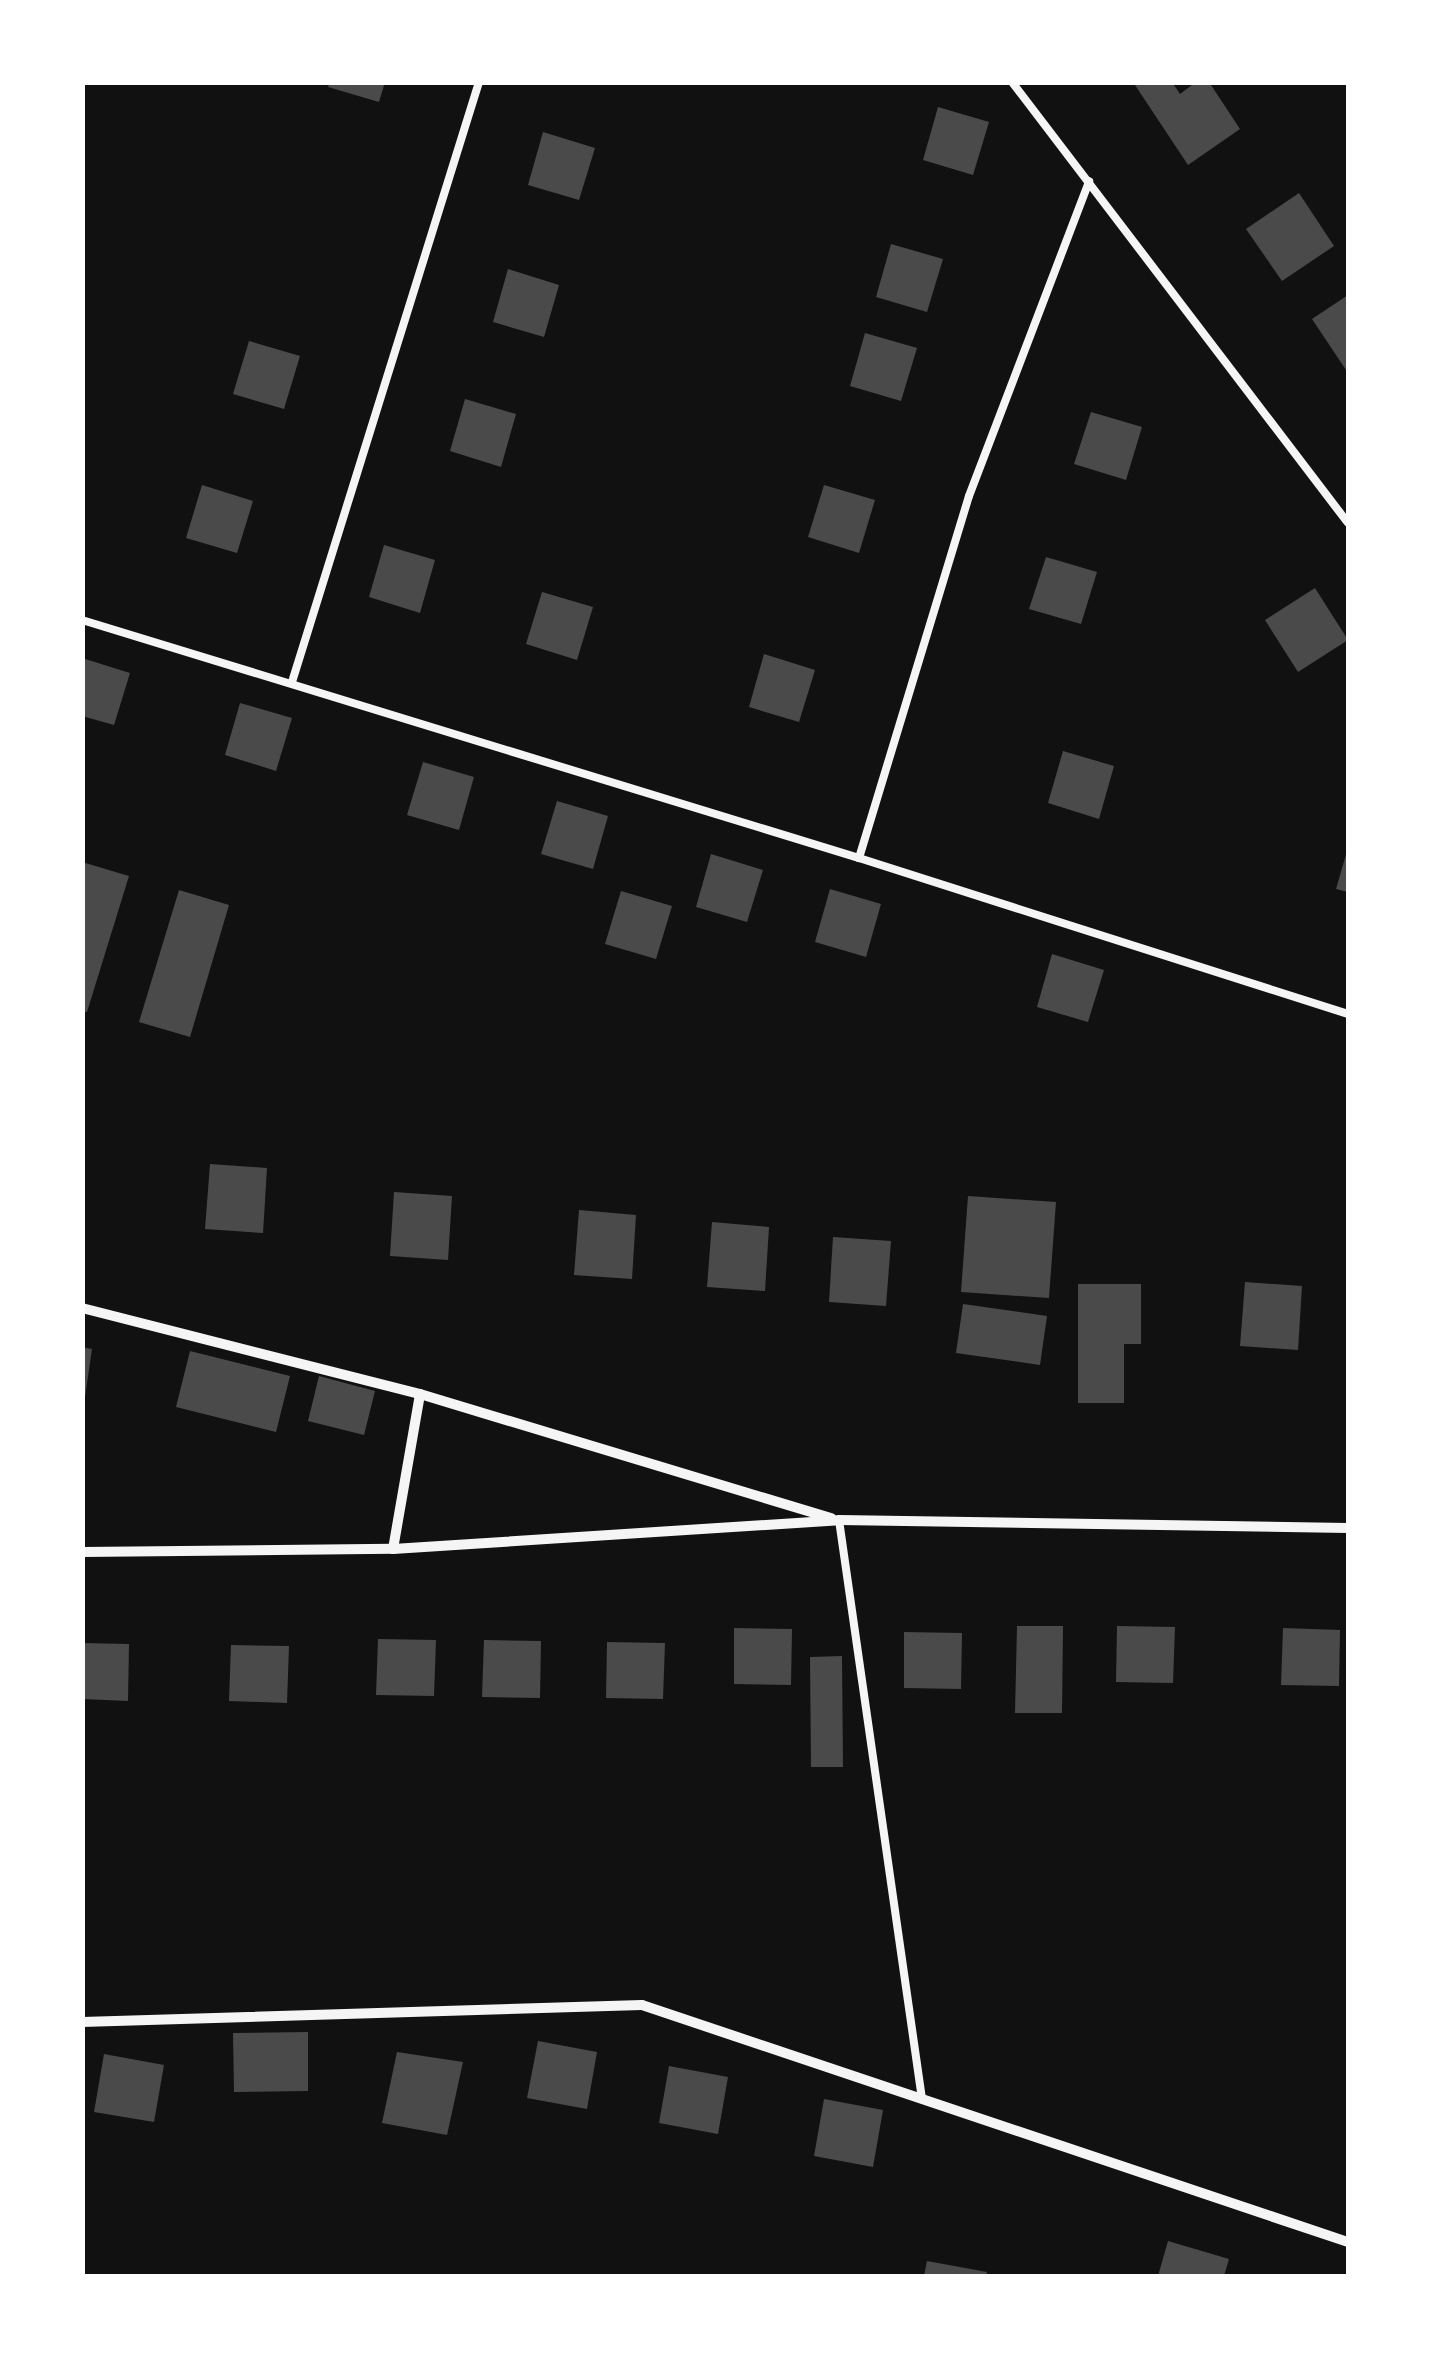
<!DOCTYPE html>
<html>
<head>
<meta charset="utf-8">
<style>
  body { margin:0 }
  #map { position:relative; width:1431px; height:2359px; overflow:hidden; background:#111; font-family:Raleway,sans-serif }
  div>[style] { position:absolute }
  .building>* { inset:0; background:#4a4a4a }
  .service>* { height:8px; margin:-4px; padding:0 4px; transform-origin:4px; border-radius:4px; background:#f5f5f5 }
  .minor>* { height:10px; margin:-5px; padding:0 5px; transform-origin:5px; border-radius:5px; background:#f5f5f5 }
  span { translate:-50% -50%; white-space:nowrap; text-align:center; line-height:1.15; -webkit-text-stroke:8px #fff; paint-order:stroke }
  .frame { position:absolute; inset:0; border:85px solid #fff; pointer-events:none }
</style>
</head>
<body>
<div id="map">
  <div class="building">
    <div style="clip-path:polygon(330px 82px,385px 82px,379px 102px,328px 87px)"></div>
    <div style="clip-path:polygon(1133px 82px,1172px 82px,1180px 94px,1196px 82px,1209px 82px,1240px 129px,1188px 165px)"></div>
    <div style="clip-path:polygon(938px 107px,989px 122px,973px 175px,923px 160px)"></div>
    <div style="clip-path:polygon(543px 132px,595px 148px,579px 200px,528px 185px)"></div>
    <div style="clip-path:polygon(1299px 193px,1334px 246px,1282px 281px,1246px 229px)"></div>
    <div style="clip-path:polygon(891px 244px,943px 259px,927px 312px,876px 297px)"></div>
    <div style="clip-path:polygon(508px 269px,559px 285px,544px 337px,493px 322px)"></div>
    <div style="clip-path:polygon(1348px 295px,1348px 373px,1312px 319px)"></div>
    <div style="clip-path:polygon(865px 333px,917px 348px,901px 401px,850px 386px)"></div>
    <div style="clip-path:polygon(249px 341px,300px 356px,284px 409px,233px 394px)"></div>
    <div style="clip-path:polygon(465px 399px,516px 414px,501px 467px,450px 451px)"></div>
    <div style="clip-path:polygon(1091px 412px,1142px 427px,1126px 480px,1074px 464px)"></div>
    <div style="clip-path:polygon(202px 485px,253px 501px,237px 553px,186px 538px)"></div>
    <div style="clip-path:polygon(824px 485px,875px 500px,859px 553px,808px 537px)"></div>
    <div style="clip-path:polygon(384px 545px,435px 560px,420px 613px,369px 597px)"></div>
    <div style="clip-path:polygon(1046px 557px,1097px 572px,1081px 624px,1029px 609px)"></div>
    <div style="clip-path:polygon(1315px 588px,1348px 640px,1298px 672px,1265px 620px)"></div>
    <div style="clip-path:polygon(542px 592px,593px 607px,577px 660px,526px 644px)"></div>
    <div style="clip-path:polygon(764px 654px,815px 670px,799px 722px,749px 707px)"></div>
    <div style="clip-path:polygon(82px 658px,130px 673px,114px 725px,82px 716px)"></div>
    <div style="clip-path:polygon(240px 703px,292px 718px,276px 771px,225px 755px)"></div>
    <div style="clip-path:polygon(1063px 751px,1114px 766px,1099px 819px,1048px 803px)"></div>
    <div style="clip-path:polygon(423px 762px,474px 777px,459px 830px,407px 815px)"></div>
    <div style="clip-path:polygon(557px 801px,608px 816px,593px 869px,541px 854px)"></div>
    <div style="clip-path:polygon(1347px 851px,1348px 851px,1348px 892px,1336px 889px)"></div>
    <div style="clip-path:polygon(711px 854px,763px 870px,747px 922px,696px 907px)"></div>
    <div style="clip-path:polygon(82px 862px,129px 876px,87px 1012px,82px 1011px)"></div>
    <div style="clip-path:polygon(830px 889px,881px 904px,866px 957px,815px 942px)"></div>
    <div style="clip-path:polygon(179px 890px,229px 905px,190px 1037px,139px 1022px)"></div>
    <div style="clip-path:polygon(621px 891px,672px 906px,656px 959px,605px 944px)"></div>
    <div style="clip-path:polygon(1052px 954px,1104px 970px,1088px 1022px,1037px 1007px)"></div>
    <div style="clip-path:polygon(210px 1164px,267px 1168px,263px 1233px,205px 1229px)"></div>
    <div style="clip-path:polygon(394px 1192px,452px 1196px,448px 1260px,390px 1256px)"></div>
    <div style="clip-path:polygon(968px 1196px,1056px 1202px,1049px 1298px,961px 1292px)"></div>
    <div style="clip-path:polygon(579px 1210px,636px 1215px,632px 1279px,574px 1275px)"></div>
    <div style="clip-path:polygon(712px 1222px,769px 1227px,765px 1291px,707px 1287px)"></div>
    <div style="clip-path:polygon(833px 1237px,891px 1241px,886px 1306px,829px 1302px)"></div>
    <div style="clip-path:polygon(1245px 1282px,1302px 1286px,1298px 1350px,1240px 1346px)"></div>
    <div style="clip-path:polygon(1078px 1284px,1141px 1284px,1141px 1344px,1124px 1344px,1124px 1403px,1078px 1403px)"></div>
    <div style="clip-path:polygon(963px 1304px,1047px 1316px,1040px 1365px,956px 1353px)"></div>
    <div style="clip-path:polygon(82px 1347px,92px 1349px,85px 1397px,82px 1396px)"></div>
    <div style="clip-path:polygon(190px 1351px,290px 1376px,276px 1432px,176px 1407px)"></div>
    <div style="clip-path:polygon(319px 1376px,375px 1391px,364px 1435px,308px 1421px)"></div>
    <div style="clip-path:polygon(1017px 1626px,1063px 1626px,1062px 1713px,1015px 1713px)"></div>
    <div style="clip-path:polygon(1117px 1626px,1175px 1627px,1173px 1683px,1116px 1682px)"></div>
    <div style="clip-path:polygon(734px 1628px,792px 1629px,791px 1685px,734px 1684px)"></div>
    <div style="clip-path:polygon(1283px 1628px,1340px 1630px,1339px 1686px,1281px 1685px)"></div>
    <div style="clip-path:polygon(904px 1632px,962px 1633px,961px 1689px,904px 1688px)"></div>
    <div style="clip-path:polygon(378px 1639px,436px 1640px,434px 1696px,376px 1695px)"></div>
    <div style="clip-path:polygon(484px 1640px,541px 1641px,540px 1698px,482px 1697px)"></div>
    <div style="clip-path:polygon(607px 1642px,665px 1643px,663px 1699px,606px 1698px)"></div>
    <div style="clip-path:polygon(82px 1643px,129px 1644px,128px 1701px,82px 1699px)"></div>
    <div style="clip-path:polygon(231px 1645px,289px 1646px,287px 1703px,229px 1701px)"></div>
    <div style="clip-path:polygon(842px 1656px,843px 1767px,811px 1767px,810px 1657px)"></div>
    <div style="clip-path:polygon(308px 2032px,308px 2091px,234px 2092px,233px 2033px)"></div>
    <div style="clip-path:polygon(538px 2041px,597px 2052px,587px 2109px,527px 2098px)"></div>
    <div style="clip-path:polygon(397px 2052px,463px 2062px,447px 2135px,382px 2123px)"></div>
    <div style="clip-path:polygon(104px 2054px,164px 2065px,154px 2122px,94px 2112px)"></div>
    <div style="clip-path:polygon(669px 2066px,728px 2077px,718px 2134px,659px 2123px)"></div>
    <div style="clip-path:polygon(824px 2099px,883px 2110px,873px 2167px,814px 2156px)"></div>
    <div style="clip-path:polygon(1168px 2241px,1229px 2259px,1224px 2276px,1158px 2276px)"></div>
    <div style="clip-path:polygon(927px 2261px,987px 2272px,986px 2276px,924px 2276px)"></div>
  </div>
  <div class="service">
    <div style="left:1012px;top:82px;width:554px;rotate:52.7deg"></div>
    <div style="left:82px;top:620px;width:813px;rotate:17.03deg"></div>
    <div style="left:859px;top:858px;width:513px;rotate:17.69deg"></div>
    <div style="left:292px;top:682px;width:628px;rotate:-72.69deg"></div>
    <div style="left:859px;top:858px;width:378px;rotate:-73.1deg"></div>
    <div style="left:969px;top:496px;width:337px;rotate:-69.1deg"></div>
    <div style="left:839px;top:1520px;width:585px;rotate:81.84deg"></div>
  </div>
  <div class="minor">
    <div style="left:82px;top:1308px;width:349px;rotate:14.3deg"></div>
    <div style="left:420px;top:1394px;width:430px;rotate:16.8deg"></div>
    <div style="left:393px;top:1549px;width:157px;rotate:-80.1deg"></div>
    <div style="left:82px;top:1552px;width:311px;rotate:-0.6deg"></div>
    <div style="left:393px;top:1549px;width:447px;rotate:-3.7deg"></div>
    <div style="left:839px;top:1520px;width:509px;rotate:0.9deg"></div>
    <div style="left:82px;top:2022px;width:560px;rotate:-1.74deg"></div>
    <div style="left:642px;top:2005px;width:745px;rotate:18.56deg"></div>
  </div>
  <div class="frame"></div>
</div>
</body>
</html>
